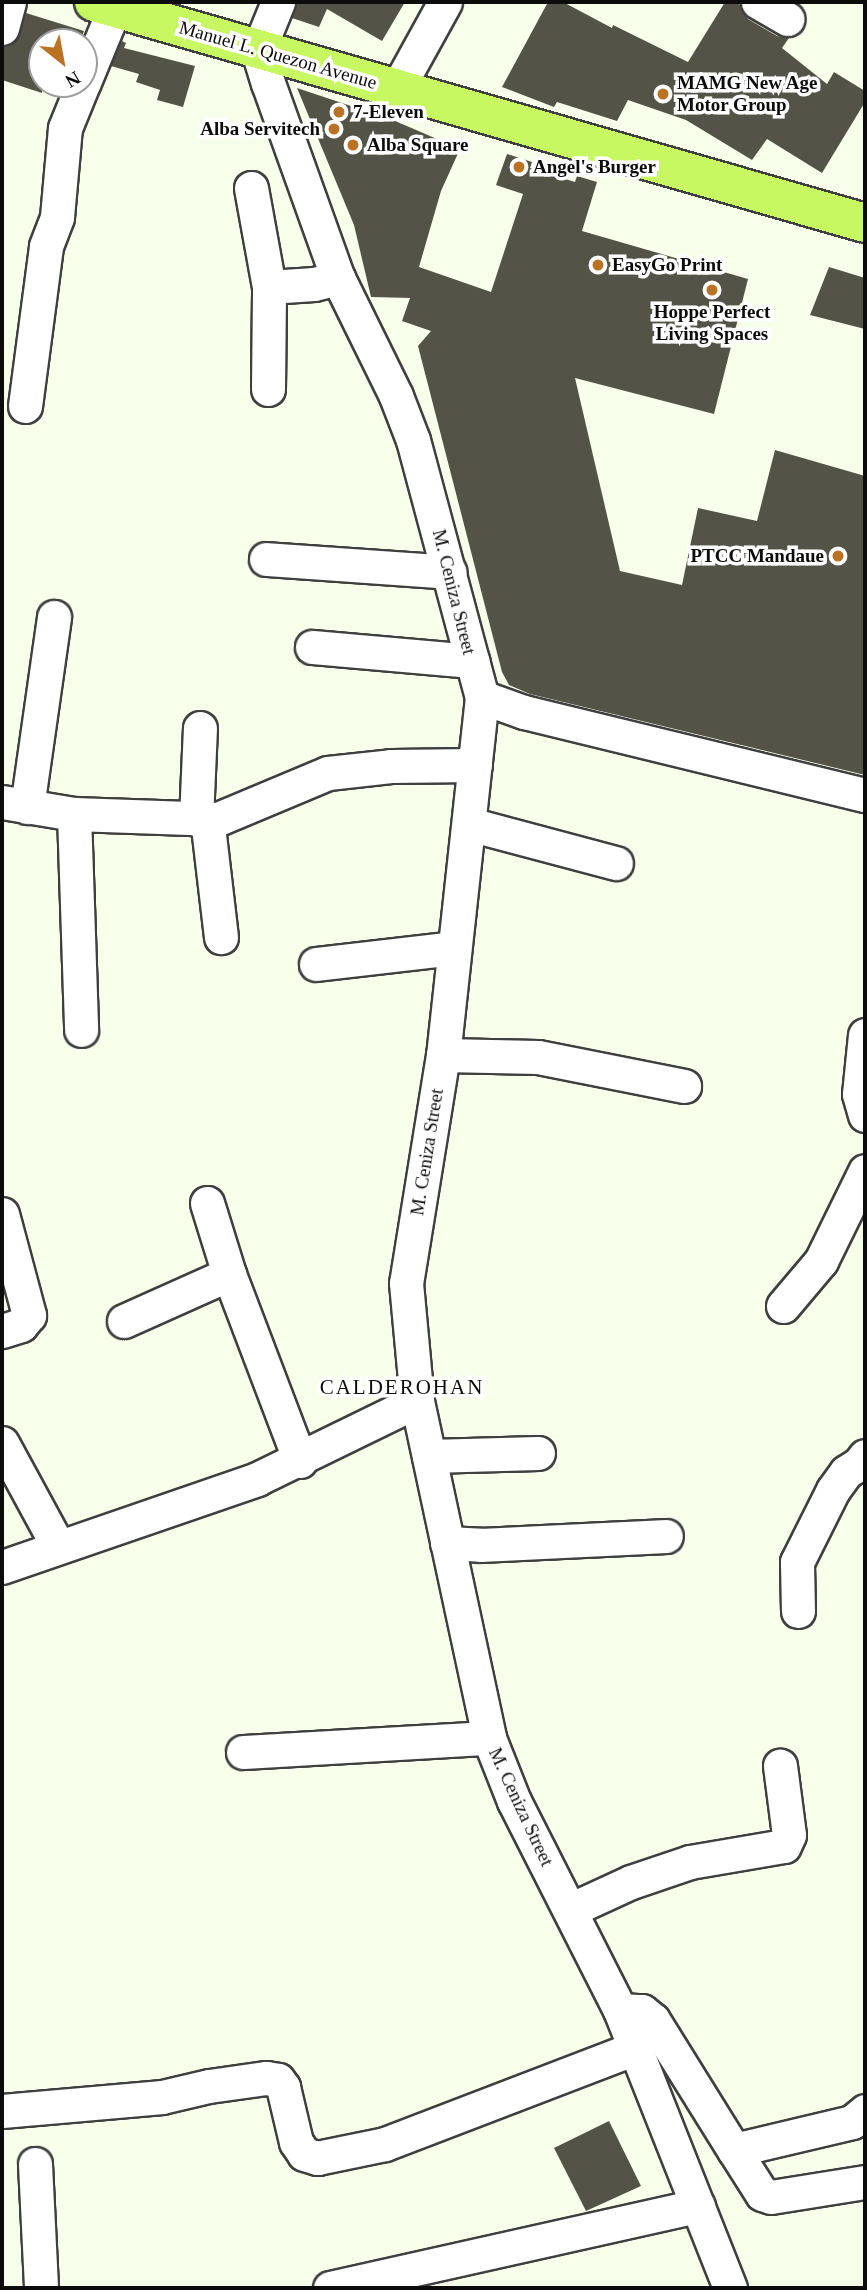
<!DOCTYPE html>
<html>
<head>
<meta charset="utf-8">
<style>
  body { margin:0 }
  #map { position:relative; width:867px; height:2290px; overflow:hidden; background:#f7ffea; font-family:"Times New Roman",serif }
  div>[style] { position:absolute }
  .building>* { inset:0; background:#545348 }
  .roads { filter:drop-shadow(2px 0 #3f3f3f) drop-shadow(-2px 0 #3f3f3f) drop-shadow(0 2px #3f3f3f) drop-shadow(0 -2px #3f3f3f) }
  .minor>* { height:33px; margin:-16.5px; padding:0 16.5px; transform-origin:16.5px; border-radius:16.5px; background:#fff }
  .major>* { height:38px; margin:-19px; padding:0 19px; transform-origin:19px; border-radius:19px; background:#c7f861 }
  .dots>* { width:19px; height:19px; translate:-50% -50%; box-sizing:border-box; border:4px solid #fff; border-radius:50% }
  span { translate:-50% -50%; white-space:nowrap; text-align:center; line-height:1.15; -webkit-text-stroke:7px #fff; paint-order:stroke }
  .street-label { font-size:19px; color:#0c0c0c }
  .poi-label { font-size:19px; color:#0c0c0c; font-weight:700 }
  .left { translate:0 -50%; text-align:left }
  .right { translate:-100% -50%; text-align:right }
  .neighbourhood-label { font-size:21px; color:#0c0c0c; letter-spacing:2px }
  .frame { position:absolute; inset:0; border:4px solid #0c0c0c; pointer-events:none }
  .north { position:absolute; left:28px; top:28px; width:70px; height:70px; box-sizing:border-box; background:#fff; border:2px solid #9e9e9e; border-radius:50%; rotate:149deg; font-size:19px; font-weight:700; line-height:28px; text-align:center; color:#0c0c0c }
  .north::after { content:''; display:block; margin:auto; width:24px; height:32px; background:#ba7325; clip-path:polygon(50% 0,100% 100%,50% 72%,0 100%) }
</style>
</head>
<body>
<div id="map">
  <div class="building">
    <div style="clip-path:polygon(297px 2px,405px 2px,382px 41px,327px 9px,319px 27px,292px 18px)"></div>
    <div style="clip-path:polygon(548px 2px,563px 2px,612px 28px,613px 25px,688px 62px,725px 2px,738px 2px,748px 19px,777px 36px,789px 38px,782px 48px,827px 84px,834px 72px,865px 91px,865px 102px,822px 173px,767px 139px,752px 160px,686px 120px,628px 100px,617px 121px,557px 102px,554px 107px,502px 87px)"></div>
    <div style="clip-path:polygon(26px 13px,84px 31px,80px 42px,42px 42px,42px 93px,2px 80px,2px 47px,16px 41px)"></div>
    <div style="clip-path:polygon(122px 41px,126px 43px,124px 48px,195px 66px,183px 107px,157px 100px,160px 90px,136px 82px,139px 74px,111px 66px)"></div>
    <div style="clip-path:polygon(297px 88px,393px 120px,460px 149px,441px 191px,419px 267px,491px 292px,523px 194px,496px 185px,507px 154px,532px 162px,530px 168px,575px 182px,577px 176px,597px 182px,582px 231px,748px 279px,714px 414px,575px 378px,620px 571px,682px 585px,698px 508px,757px 521px,775px 450px,865px 476px,865px 775px,530px 694px,509px 685px,502px 672px,418px 346px,431px 331px,402px 321px,410px 298px,371px 297px,354px 225px)"></div>
    <div style="clip-path:polygon(829px 267px,865px 278px,865px 329px,810px 315px)"></div>
    <div style="clip-path:polygon(609px 2121px,641px 2186px,586px 2211px,554px 2148px)"></div>
  </div>
  <div class="roads">
    <div class="minor">
      <div style="left:278px;top:2px;width:53px;rotate:112.2deg"></div>
      <div style="left:258px;top:51px;width:34px;rotate:73deg"></div>
      <div style="left:268px;top:83px;width:207px;rotate:70.3deg"></div>
      <div style="left:338px;top:278px;width:131px;rotate:63.8deg"></div>
      <div style="left:396px;top:396px;width:47px;rotate:68.9deg"></div>
      <div style="left:413px;top:440px;width:266px;rotate:75deg"></div>
      <div style="left:482px;top:697px;width:360px;rotate:96.2deg"></div>
      <div style="left:443px;top:1055px;width:231px;rotate:99.2deg"></div>
      <div style="left:406px;top:1283px;width:119px;rotate:84.7deg"></div>
      <div style="left:417px;top:1401px;width:345px;rotate:77.9deg"></div>
      <div style="left:489px;top:1738px;width:68px;rotate:68.4deg"></div>
      <div style="left:514px;top:1801px;width:234px;rotate:63.1deg"></div>
      <div style="left:620px;top:2010px;width:299px;rotate:68.4deg"></div>
      <div style="left:758px;top:2px;width:34px;rotate:30deg"></div>
      <div style="left:2px;top:28px;width:27px;rotate:-75deg"></div>
      <div style="left:84px;top:82px;width:87px;rotate:-67.6deg"></div>
      <div style="left:397px;top:89px;width:99px;rotate:-61.1deg"></div>
      <div style="left:251px;top:188px;width:101px;rotate:79.7deg"></div>
      <div style="left:268px;top:389px;width:102px;rotate:-89.4deg"></div>
      <div style="left:269px;top:287px;width:45px;rotate:-3.8deg"></div>
      <div style="left:314px;top:284px;width:25px;rotate:-14deg"></div>
      <div style="left:25px;top:406px;width:161px;rotate:-82.5deg"></div>
      <div style="left:46px;top:246px;width:31px;rotate:-69deg"></div>
      <div style="left:57px;top:217px;width:89px;rotate:-84.9deg"></div>
      <div style="left:65px;top:128px;width:48px;rotate:-67.8deg"></div>
      <div style="left:266px;top:559px;width:184px;rotate:4deg"></div>
      <div style="left:312px;top:647px;width:161px;rotate:5deg"></div>
      <div style="left:482px;top:697px;width:45px;rotate:19.7deg"></div>
      <div style="left:524px;top:712px;width:351px;rotate:13.7deg"></div>
      <div style="left:2px;top:802px;width:73px;rotate:9.5deg"></div>
      <div style="left:74px;top:814px;width:144px;rotate:2deg"></div>
      <div style="left:218px;top:819px;width:119px;rotate:-22.7deg"></div>
      <div style="left:328px;top:773px;width:63px;rotate:-6.3deg"></div>
      <div style="left:391px;top:766px;width:84px;rotate:-0.7deg"></div>
      <div style="left:27px;top:807px;width:192px;rotate:-81.9deg"></div>
      <div style="left:74px;top:814px;width:216px;rotate:88.1deg"></div>
      <div style="left:207px;top:818px;width:120px;rotate:83.3deg"></div>
      <div style="left:196px;top:819px;width:91px;rotate:-87.5deg"></div>
      <div style="left:469px;top:824px;width:152px;rotate:14.9deg"></div>
      <div style="left:316px;top:964px;width:139px;rotate:-6.6deg"></div>
      <div style="left:865px;top:1035px;width:59px;rotate:95.8deg"></div>
      <div style="left:859px;top:1094px;width:22px;rotate:74deg"></div>
      <div style="left:443px;top:1055px;width:95px;rotate:1.2deg"></div>
      <div style="left:538px;top:1057px;width:149px;rotate:11.2deg"></div>
      <div style="left:207px;top:1203px;width:74px;rotate:72.8deg"></div>
      <div style="left:229px;top:1274px;width:200px;rotate:69.2deg"></div>
      <div style="left:2px;top:1214px;width:105px;rotate:75deg"></div>
      <div style="left:29px;top:1315px;width:13px;rotate:129deg"></div>
      <div style="left:21px;top:1325px;width:20px;rotate:162deg"></div>
      <div style="left:783px;top:1306px;width:59px;rotate:-49.8deg"></div>
      <div style="left:821px;top:1261px;width:100px;rotate:-63.9deg"></div>
      <div style="left:124px;top:1321px;width:115px;rotate:-24.1deg"></div>
      <div style="left:2px;top:1443px;width:117px;rotate:61.5deg"></div>
      <div style="left:429px;top:1456px;width:109px;rotate:-1.6deg"></div>
      <div style="left:447px;top:1543px;width:34px;rotate:3deg"></div>
      <div style="left:481px;top:1545px;width:185px;rotate:-2.8deg"></div>
      <div style="left:2px;top:1567px;width:270px;rotate:-19deg"></div>
      <div style="left:257px;top:1479px;width:178px;rotate:-26deg"></div>
      <div style="left:798px;top:1611px;width:49px;rotate:-91.2deg"></div>
      <div style="left:797px;top:1562px;width:80px;rotate:-63.4deg"></div>
      <div style="left:833px;top:1490px;width:22px;rotate:-54deg"></div>
      <div style="left:846px;top:1472px;width:15px;rotate:-32deg"></div>
      <div style="left:859px;top:1464px;width:10px;rotate:-53deg"></div>
      <div style="left:243px;top:1752px;width:246px;rotate:-3.3deg"></div>
      <div style="left:570px;top:1910px;width:67px;rotate:-24.7deg"></div>
      <div style="left:631px;top:1882px;width:62px;rotate:-18.7deg"></div>
      <div style="left:690px;top:1862px;width:95px;rotate:-9.7deg"></div>
      <div style="left:784px;top:1846px;width:12px;rotate:-66deg"></div>
      <div style="left:789px;top:1835px;width:70px;rotate:-97.4deg"></div>
      <div style="left:620px;top:2010px;width:22px;rotate:3deg"></div>
      <div style="left:642px;top:2011px;width:14px;rotate:39deg"></div>
      <div style="left:653px;top:2020px;width:153px;rotate:58.1deg"></div>
      <div style="left:734px;top:2150px;width:121px;rotate:-13.3deg"></div>
      <div style="left:852px;top:2122px;width:17px;rotate:-40deg"></div>
      <div style="left:2px;top:2111px;width:161px;rotate:-5deg"></div>
      <div style="left:162px;top:2097px;width:48px;rotate:-13.2deg"></div>
      <div style="left:209px;top:2086px;width:58px;rotate:-8deg"></div>
      <div style="left:266px;top:2078px;width:12px;rotate:9deg"></div>
      <div style="left:278px;top:2080px;width:9px;rotate:54deg"></div>
      <div style="left:283px;top:2087px;width:57px;rotate:76.7deg"></div>
      <div style="left:296px;top:2142px;width:14px;rotate:56deg"></div>
      <div style="left:304px;top:2154px;width:14px;rotate:17deg"></div>
      <div style="left:317px;top:2158px;width:69px;rotate:-11.6deg"></div>
      <div style="left:385px;top:2144px;width:268px;rotate:-21deg"></div>
      <div style="left:734px;top:2150px;width:52px;rotate:57.5deg"></div>
      <div style="left:762px;top:2194px;width:9px;rotate:18deg"></div>
      <div style="left:771px;top:2197px;width:95px;rotate:-9.1deg"></div>
      <div style="left:35px;top:2164px;width:124px;rotate:87.2deg"></div>
      <div style="left:330px;top:2288px;width:377px;rotate:-12.6deg"></div>
    </div>
    <div class="major">
      <div style="left:94px;top:2px;width:802px;rotate:15.99deg"></div>
    </div>
  </div>
  <div class="dots">
    <div style="left:663px;top:94px;background:#ba7325"></div>
    <div style="left:339px;top:112px;background:#ba7325"></div>
    <div style="left:334px;top:129px;background:#ba7325"></div>
    <div style="left:353px;top:145px;background:#ba7325"></div>
    <div style="left:519px;top:167px;background:#ba7325"></div>
    <div style="left:598px;top:265px;background:#ba7325"></div>
    <div style="left:712px;top:290px;background:#ba7325"></div>
    <div style="left:838px;top:556px;background:#ba7325"></div>
  </div>
  <div class="street-label">
    <span style="left:278px;top:55px;rotate:16deg">Manuel L. Quezon Avenue</span>
    <span style="left:454px;top:592px;rotate:76deg">M. Ceniza Street</span>
    <span style="left:427px;top:1152px;rotate:-81deg">M. Ceniza Street</span>
    <span style="left:521px;top:1807px;rotate:65deg">M. Ceniza Street</span>
  </div>
  <div class="poi-label">
    <span class="left" style="left:677px;top:94px">MAMG New Age<br>Motor Group</span>
    <span class="left" style="left:353px;top:112px">7-Eleven</span>
    <span class="right" style="left:320px;top:129px">Alba Servitech</span>
    <span class="left" style="left:367px;top:145px">Alba Square</span>
    <span class="left" style="left:533px;top:167px">Angel's Burger</span>
    <span class="left" style="left:612px;top:265px">EasyGo Print</span>
    <span style="left:712px;top:323px">Hoppe Perfect<br>Living Spaces</span>
    <span class="right" style="left:824px;top:556px">PTCC Mandaue</span>
  </div>
  <div class="neighbourhood-label">
    <span style="left:402px;top:1387px">CALDEROHAN</span>
  </div>
  <div class="frame"></div>
  <div class="north">N</div>
</div>
</body>
</html>
